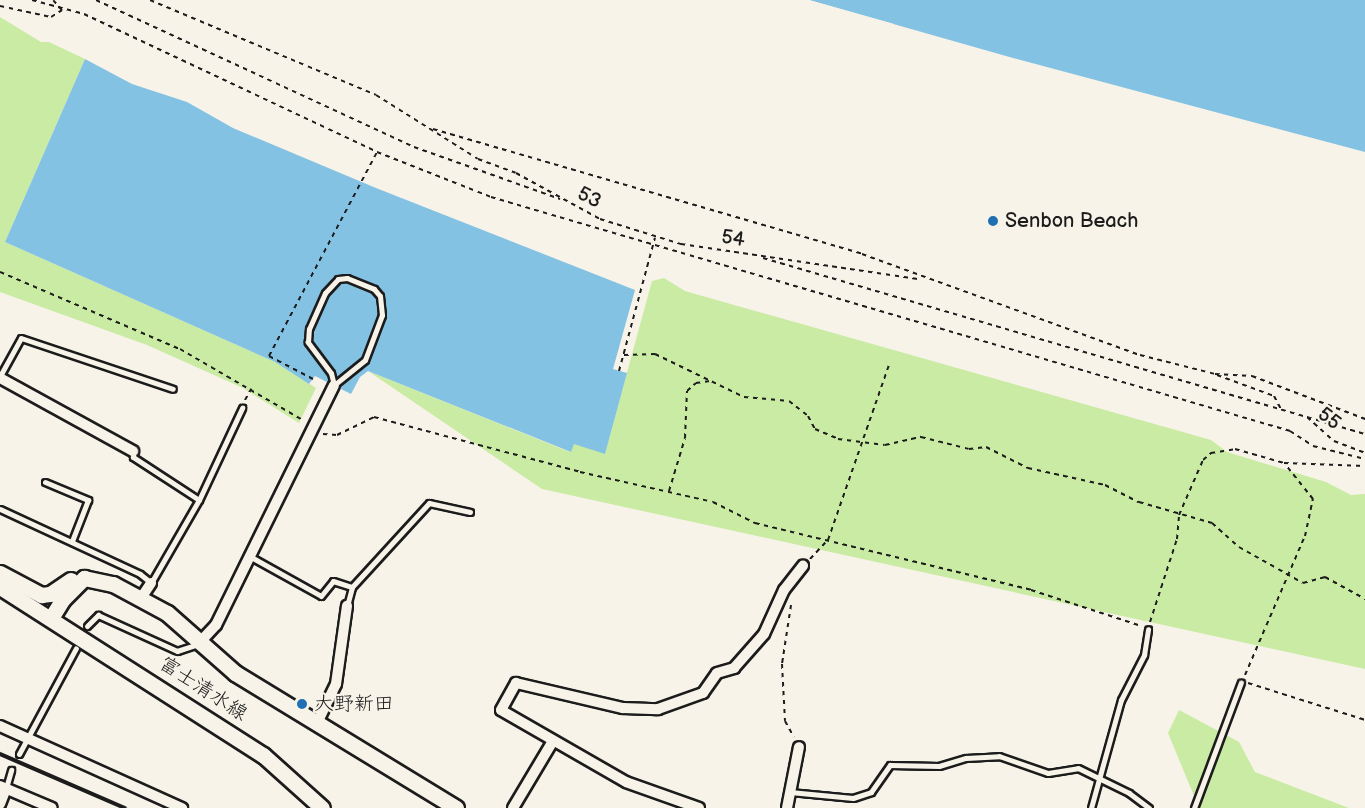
<!DOCTYPE html>
<html>
<head>
<meta charset="utf-8">
<style>
  body { margin:0 }
  #map { position:relative; width:1365px; height:808px; overflow:hidden; background:#f7f3e8; font-family:"Balsamiq Sans","Klee One",sans-serif }
  div>[style] { position:absolute }
  .green>* { inset:0; background:#caeba3 }
  .water>* { inset:0; background:#84c2e4 }
  .pier>* { inset:0; background:#f7f3e8 }
  .path>* { height:2px; margin-top:-1px; transform-origin:0; background:repeating-linear-gradient(90deg,#1c1c1c 0 4.5px,transparent 0 9px) }
  .roads { filter:drop-shadow(2px 0 #1c1c1c) drop-shadow(-2px 0 #1c1c1c) drop-shadow(0 2px #1c1c1c) drop-shadow(0 -2px #1c1c1c) }
  .lane>* { height:5px; margin:-2.5px; padding:0 2.5px; transform-origin:2.5px; border-radius:2.5px; background:#f7f3e8 }
  .street>* { height:10px; margin:-5px; padding:0 5px; transform-origin:5px; border-radius:5px; background:#f7f3e8 }
  .secondary>* { height:15px; margin:-7.5px; padding:0 7.5px; transform-origin:7.5px; border-radius:7.5px; background:#f7f3e8 }
  .rail>* { height:4px; margin:-2px; padding:0 2px; transform-origin:2px; border-radius:2px; background:#1c1c1c }
  .dots>* { width:16px; height:16px; translate:-50% -50%; box-sizing:border-box; border:3px solid #f7f3e8; border-radius:50% }
  span { translate:-50% -50%; white-space:nowrap; text-align:center; line-height:1.15; -webkit-text-stroke:4.5px #f7f3e8; paint-order:stroke }
  .street-label { font-size:20px; color:#1c1c1c }
  .poi-label { font-size:20px; color:#1c1c1c }
  .left { translate:0 -50%; text-align:left }
</style>
</head>
<body>
<div id="map">
  <div class="green">
    <div style="clip-path:polygon(0 17px,41px 42px,49px 42px,85px 59px,5px 242px,275px 362px,316px 388px,299px 423px,243px 388px,147px 345px,0 292px)"></div>
    <div style="clip-path:polygon(664px 278px,685px 291px,1211px 440px,1227px 452px,1326px 482px,1351px 495px,1365px 494px,1365px 669px,542px 489px,368px 371px,570px 452px,574px 443px,605px 453px,652px 281px)"></div>
    <div style="clip-path:polygon(1179px 710px,1239px 742px,1255px 772px,1349px 808px,1199px 808px,1168px 733px)"></div>
  </div>
  <div class="water">
    <div style="clip-path:polygon(809px 0,1365px 0,1365px 152px,1013px 58px)"></div>
    <div style="clip-path:polygon(85px 59px,132px 84px,187px 102px,233px 128px,376px 188px,635px 290px,613px 369px,627px 373px,605px 454px,574px 444px,571px 452px,368px 371px,360px 377px,351px 394px,315px 376px,309px 384px,275px 362px,5px 242px)"></div>
  </div>
  <div class="pier">
    <div style="clip-path:polygon(806px 0,809px 0,894px 24px,892px 27px)"></div>
  </div>
  <div class="path">
    <div style="left:32px;top:0;width:54px;rotate:15.1deg"></div>
    <div style="left:84px;top:14px;width:324px;rotate:25.2deg"></div>
    <div style="left:377px;top:152px;width:123px;rotate:21.5deg"></div>
    <div style="left:491px;top:197px;width:833px;rotate:16.32deg"></div>
    <div style="left:1290px;top:431px;width:27px;rotate:33deg"></div>
    <div style="left:1313px;top:446px;width:54px;rotate:14deg"></div>
    <div style="left:96px;top:0;width:350px;rotate:24.8deg"></div>
    <div style="left:414px;top:147px;width:155px;rotate:19.6deg"></div>
    <div style="left:150px;top:0;width:245px;rotate:22.8deg"></div>
    <div style="left:376px;top:95px;width:120px;rotate:32.1deg"></div>
    <div style="left:478px;top:159px;width:40px;rotate:20.2deg"></div>
    <div style="left:516px;top:173px;width:96px;rotate:28.7deg"></div>
    <div style="left:600px;top:219px;width:85px;rotate:17.2deg"></div>
    <div style="left:681px;top:244px;width:241px;rotate:8.4deg"></div>
    <div style="left:0;top:6px;width:52px;rotate:12.2deg"></div>
    <div style="left:51px;top:17px;width:13px;rotate:-32deg"></div>
    <div style="left:62px;top:10px;width:13px;rotate:-132deg"></div>
    <div style="left:433px;top:129px;width:447px;rotate:16.2deg"></div>
    <div style="left:862px;top:254px;width:296px;rotate:20deg"></div>
    <div style="left:1140px;top:355px;width:77px;rotate:14.2deg"></div>
    <div style="left:1215px;top:374px;width:37px;rotate:3deg"></div>
    <div style="left:1252px;top:376px;width:121px;rotate:20.8deg"></div>
    <div style="left:763px;top:258px;width:627px;rotate:16.3deg"></div>
    <div style="left:0;top:272px;width:196px;rotate:23.2deg"></div>
    <div style="left:180px;top:349px;width:143px;rotate:30.1deg"></div>
    <div style="left:624px;top:355px;width:31px;rotate:-2deg"></div>
    <div style="left:655px;top:354px;width:99px;rotate:25.8deg"></div>
    <div style="left:744px;top:397px;width:45px;rotate:5.1deg"></div>
    <div style="left:789px;top:401px;width:24px;rotate:38deg"></div>
    <div style="left:808px;top:416px;width:15px;rotate:62deg"></div>
    <div style="left:815px;top:429px;width:25px;rotate:23deg"></div>
    <div style="left:838px;top:439px;width:47px;rotate:7.3deg"></div>
    <div style="left:885px;top:445px;width:37px;rotate:-13deg"></div>
    <div style="left:921px;top:437px;width:49px;rotate:14deg"></div>
    <div style="left:969px;top:449px;width:17px;rotate:-7deg"></div>
    <div style="left:986px;top:447px;width:47px;rotate:26.6deg"></div>
    <div style="left:1028px;top:468px;width:79px;rotate:12.4deg"></div>
    <div style="left:1105px;top:485px;width:38px;rotate:27deg"></div>
    <div style="left:1139px;top:502px;width:76px;rotate:16deg"></div>
    <div style="left:1212px;top:523px;width:36px;rotate:42deg"></div>
    <div style="left:1239px;top:547px;width:73px;rotate:29.4deg"></div>
    <div style="left:1303px;top:583px;width:23px;rotate:-15deg"></div>
    <div style="left:1325px;top:577px;width:46px;rotate:28.8deg"></div>
    <div style="left:619px;top:371px;width:138px;rotate:-74.9deg"></div>
    <div style="left:1217px;top:375px;width:61px;rotate:20.2deg"></div>
    <div style="left:1274px;top:396px;width:15px;rotate:62deg"></div>
    <div style="left:313px;top:379px;width:50px;rotate:-152.4deg"></div>
    <div style="left:269px;top:356px;width:231px;rotate:-62.1deg"></div>
    <div style="left:245px;top:400px;width:13px;rotate:-61deg"></div>
    <div style="left:1307px;top:417px;width:36px;rotate:42deg"></div>
    <div style="left:1334px;top:441px;width:33px;rotate:21deg"></div>
    <div style="left:323px;top:434px;width:14px;rotate:4deg"></div>
    <div style="left:337px;top:435px;width:41px;rotate:-25.9deg"></div>
    <div style="left:374px;top:417px;width:213px;rotate:14.9deg"></div>
    <div style="left:580px;top:472px;width:136px;rotate:12.7deg"></div>
    <div style="left:713px;top:502px;width:47px;rotate:26.6deg"></div>
    <div style="left:755px;top:523px;width:284px;rotate:13.6deg"></div>
    <div style="left:1031px;top:590px;width:116px;rotate:18.1deg"></div>
    <div style="left:669px;top:491px;width:55px;rotate:-73.2deg"></div>
    <div style="left:685px;top:438px;width:47px;rotate:-87.6deg"></div>
    <div style="left:687px;top:391px;width:12px;rotate:-42deg"></div>
    <div style="left:696px;top:383px;width:14px;rotate:-8deg"></div>
    <div style="left:810px;top:559px;width:26px;rotate:-47deg"></div>
    <div style="left:828px;top:540px;width:188px;rotate:-70.8deg"></div>
    <div style="left:791px;top:605px;width:60px;rotate:98.7deg"></div>
    <div style="left:782px;top:664px;width:57px;rotate:87deg"></div>
    <div style="left:785px;top:721px;width:18px;rotate:61deg"></div>
    <div style="left:1150px;top:622px;width:87px;rotate:-72deg"></div>
    <div style="left:1177px;top:539px;width:24px;rotate:-85deg"></div>
    <div style="left:1179px;top:515px;width:60px;rotate:-66.4deg"></div>
    <div style="left:1203px;top:460px;width:11px;rotate:-41deg"></div>
    <div style="left:1211px;top:453px;width:24px;rotate:-9deg"></div>
    <div style="left:1235px;top:449px;width:51px;rotate:15.9deg"></div>
    <div style="left:1284px;top:463px;width:81px;rotate:2.1deg"></div>
    <div style="left:1245px;top:675px;width:151px;rotate:-66.7deg"></div>
    <div style="left:1305px;top:536px;width:38px;rotate:-78deg"></div>
    <div style="left:1313px;top:499px;width:45px;rotate:-128.7deg"></div>
    <div style="left:1248px;top:683px;width:123px;rotate:17.5deg"></div>
  </div>
  <div class="roads">
    <div class="lane">
      <div style="left:347px;top:278px;width:29px;rotate:22deg"></div>
      <div style="left:374px;top:289px;width:9px;rotate:49deg"></div>
      <div style="left:380px;top:296px;width:19px;rotate:84deg"></div>
      <div style="left:382px;top:315px;width:48px;rotate:110.7deg"></div>
      <div style="left:365px;top:360px;width:40px;rotate:141deg"></div>
      <div style="left:334px;top:385px;width:12px;rotate:-104deg"></div>
      <div style="left:331px;top:373px;width:39px;rotate:-127deg"></div>
      <div style="left:308px;top:342px;width:13px;rotate:-86deg"></div>
      <div style="left:309px;top:329px;width:39px;rotate:-66deg"></div>
      <div style="left:325px;top:293px;width:19px;rotate:-47deg"></div>
      <div style="left:338px;top:279px;width:9px;rotate:-6deg"></div>
      <div style="left:0;top:376px;width:43px;rotate:-61.1deg"></div>
      <div style="left:21px;top:338px;width:160px;rotate:18.5deg"></div>
      <div style="left:45px;top:482px;width:47px;rotate:22.7deg"></div>
      <div style="left:88px;top:500px;width:44px;rotate:111.3deg"></div>
      <div style="left:199px;top:500px;width:102px;rotate:-64.9deg"></div>
      <div style="left:0;top:509px;width:154px;rotate:24.9deg"></div>
      <div style="left:140px;top:574px;width:14px;rotate:39deg"></div>
      <div style="left:151px;top:583px;width:96px;rotate:-60deg"></div>
      <div style="left:199px;top:500px;width:79px;rotate:-146.9deg"></div>
      <div style="left:133px;top:457px;width:6px;rotate:-90deg"></div>
      <div style="left:251px;top:557px;width:80px;rotate:29.1deg"></div>
      <div style="left:321px;top:596px;width:19px;rotate:-51deg"></div>
      <div style="left:333px;top:581px;width:20px;rotate:18deg"></div>
      <div style="left:347px;top:606px;width:20px;rotate:-75deg"></div>
      <div style="left:352px;top:587px;width:114px;rotate:-47.5deg"></div>
      <div style="left:429px;top:503px;width:42px;rotate:12.4deg"></div>
      <div style="left:87px;top:626px;width:16px;rotate:-45deg"></div>
      <div style="left:98px;top:615px;width:87px;rotate:24.5deg"></div>
      <div style="left:177px;top:651px;width:22px;rotate:-18deg"></div>
      <div style="left:19px;top:754px;width:120px;rotate:-61.7deg"></div>
      <div style="left:6px;top:788px;width:19px;rotate:-74deg"></div>
      <div style="left:790px;top:792px;width:63px;rotate:5.4deg"></div>
      <div style="left:853px;top:798px;width:19px;rotate:-18deg"></div>
      <div style="left:871px;top:792px;width:33px;rotate:-55deg"></div>
      <div style="left:890px;top:765px;width:49px;rotate:1.2deg"></div>
      <div style="left:939px;top:766px;width:28px;rotate:-17deg"></div>
      <div style="left:966px;top:758px;width:33px;rotate:-3deg"></div>
      <div style="left:999px;top:756px;width:52px;rotate:19.1deg"></div>
      <div style="left:1048px;top:773px;width:30px;rotate:-9deg"></div>
      <div style="left:1078px;top:768px;width:57px;rotate:26.1deg"></div>
      <div style="left:1129px;top:793px;width:25px;rotate:37deg"></div>
      <div style="left:1091px;top:808px;width:112px;rotate:-74.5deg"></div>
      <div style="left:1121px;top:700px;width:51px;rotate:-62.9deg"></div>
      <div style="left:1144px;top:655px;width:26px;rotate:-81deg"></div>
      <div style="left:1194px;top:808px;width:134px;rotate:-69.5deg"></div>
    </div>
    <div class="street">
      <div style="left:0;top:378px;width:152px;rotate:28.8deg"></div>
      <div style="left:141px;top:598px;width:18px;rotate:-56deg"></div>
      <div style="left:201px;top:641px;width:22px;rotate:-47deg"></div>
      <div style="left:216px;top:625px;width:267px;rotate:-63.8deg"></div>
      <div style="left:318px;top:721px;width:41px;rotate:-64.1deg"></div>
      <div style="left:336px;top:684px;width:79px;rotate:-82deg"></div>
      <div style="left:0;top:726px;width:200px;rotate:24.3deg"></div>
      <div style="left:0;top:786px;width:56px;rotate:22.9deg"></div>
      <div style="left:0;top:804px;width:17px;rotate:-69deg"></div>
      <div style="left:513px;top:808px;width:78px;rotate:-59.2deg"></div>
      <div style="left:699px;top:808px;width:77px;rotate:-160.4deg"></div>
      <div style="left:626px;top:782px;width:144px;rotate:-150.1deg"></div>
      <div style="left:501px;top:710px;width:31px;rotate:-61deg"></div>
      <div style="left:516px;top:683px;width:110px;rotate:13.2deg"></div>
      <div style="left:623px;top:708px;width:35px;rotate:2deg"></div>
      <div style="left:658px;top:709px;width:48px;rotate:-19.6deg"></div>
      <div style="left:703px;top:693px;width:24px;rotate:-55deg"></div>
      <div style="left:717px;top:673px;width:18px;rotate:-16deg"></div>
      <div style="left:734px;top:668px;width:45px;rotate:-48.6deg"></div>
      <div style="left:764px;top:634px;width:48px;rotate:-65.6deg"></div>
      <div style="left:784px;top:590px;width:31px;rotate:-52deg"></div>
      <div style="left:787px;top:808px;width:62px;rotate:-78.9deg"></div>
    </div>
    <div class="secondary">
      <div style="left:0;top:573px;width:47px;rotate:28.2deg"></div>
      <div style="left:41px;top:595px;width:9px;rotate:-6deg"></div>
      <div style="left:50px;top:594px;width:25px;rotate:-34deg"></div>
      <div style="left:0;top:587px;width:312px;rotate:32.6deg"></div>
      <div style="left:263px;top:755px;width:79px;rotate:41.9deg"></div>
      <div style="left:51px;top:618px;width:22px;rotate:-58deg"></div>
      <div style="left:63px;top:599px;width:30px;rotate:-45deg"></div>
      <div style="left:84px;top:578px;width:30px;rotate:12deg"></div>
      <div style="left:113px;top:584px;width:61px;rotate:28.2deg"></div>
      <div style="left:167px;top:613px;width:91px;rotate:41.4deg"></div>
      <div style="left:235px;top:673px;width:259px;rotate:31.4deg"></div>
    </div>
  </div>
  <div class="rail">
    <div style="left:0;top:754px;width:136px;rotate:23.4deg"></div>
  </div>
  <div class="dots">
    <div style="left:993px;top:221px;background:#1f6fb2"></div>
    <div style="left:302px;top:704px;background:#1f6fb2"></div>
  </div>
  <div class="street-label">
    <span style="left:589px;top:198px;rotate:27deg">53</span>
    <span style="left:733px;top:239px;rotate:9deg">54</span>
    <span style="left:1329px;top:419px;rotate:38deg">55</span>
    <span style="left:203px;top:689px;rotate:33deg">富士清水線</span>
  </div>
  <div class="poi-label">
    <span class="left" style="left:1005px;top:221px">Senbon Beach</span>
    <span class="left" style="left:314px;top:704px">大野新田</span>
  </div>
</div>
</body>
</html>
